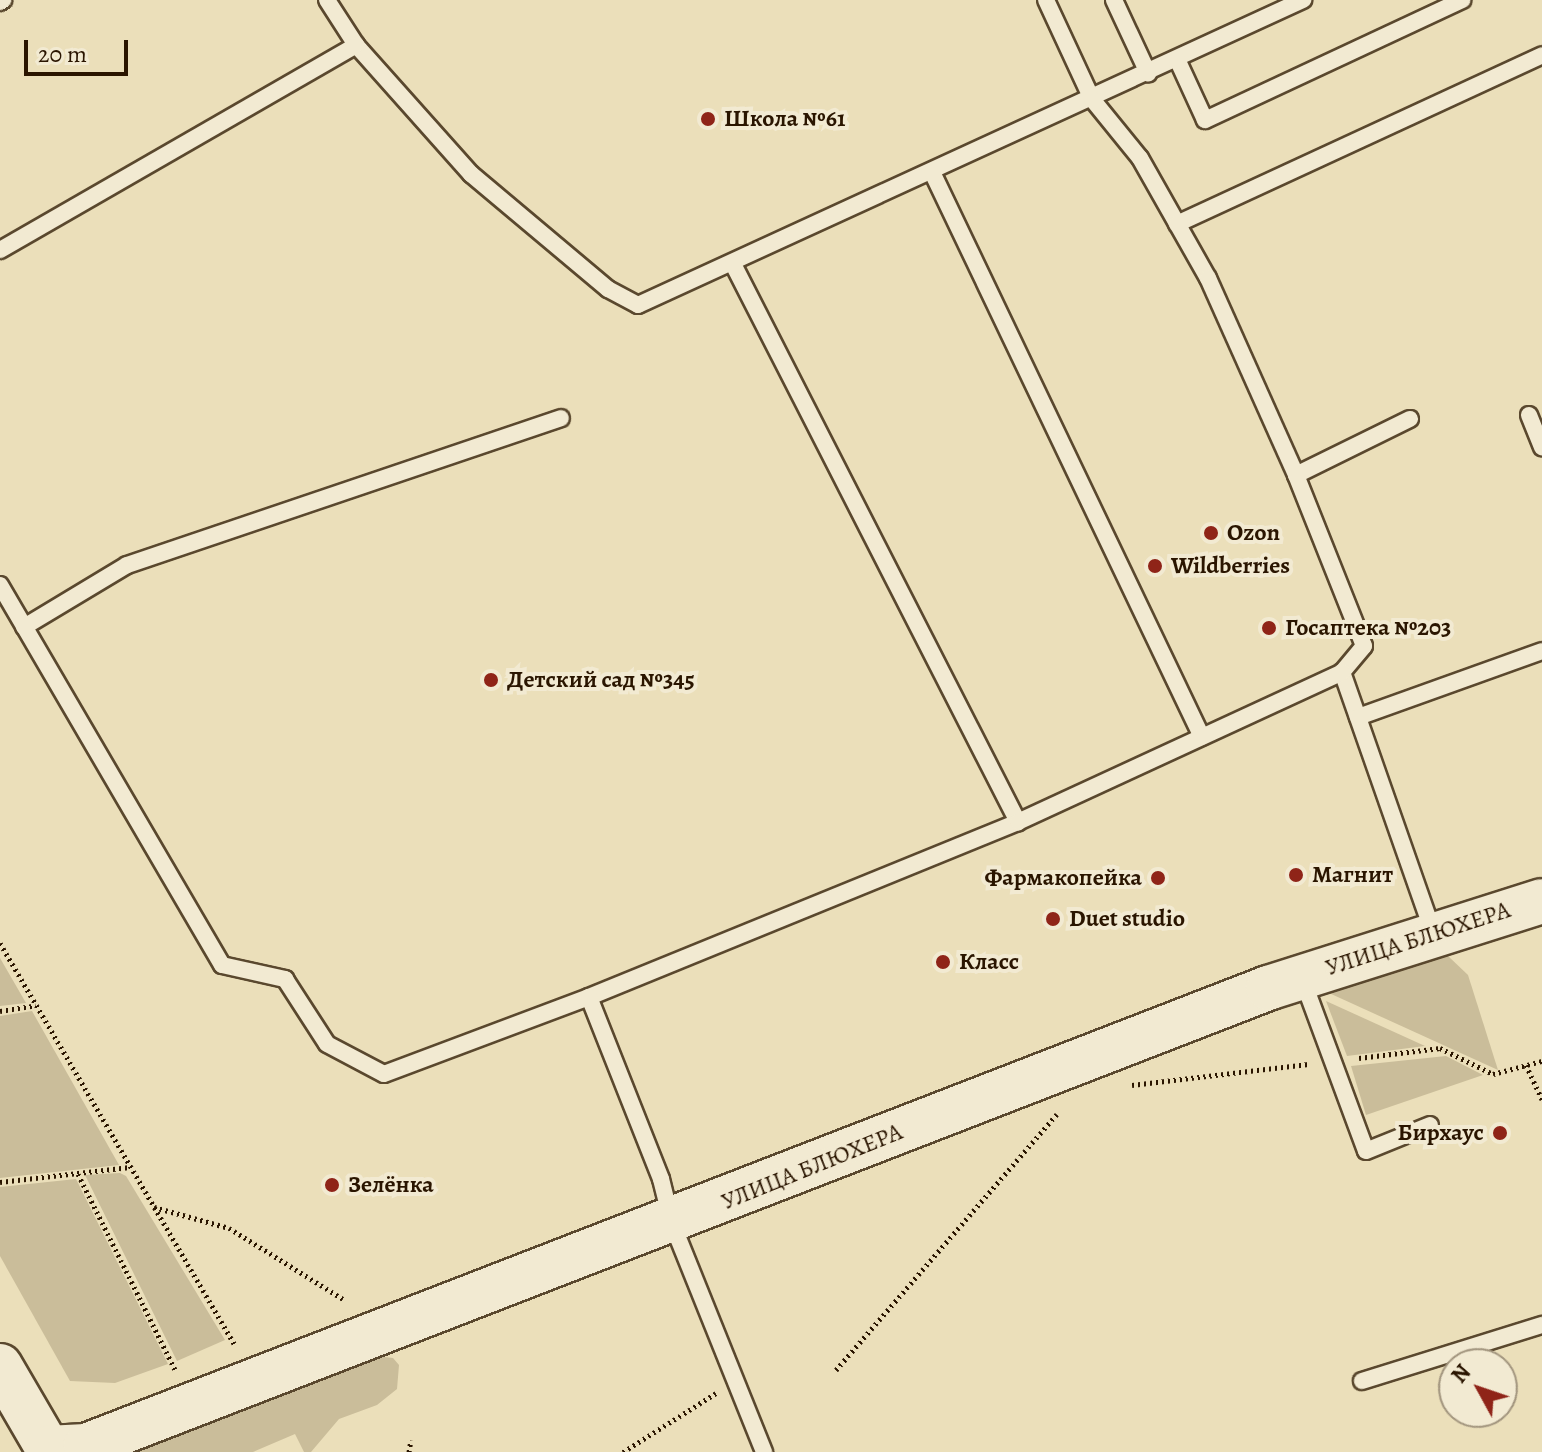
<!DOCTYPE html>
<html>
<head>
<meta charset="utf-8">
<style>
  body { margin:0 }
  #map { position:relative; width:1542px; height:1452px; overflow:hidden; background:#ebdfba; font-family:Alegreya,serif }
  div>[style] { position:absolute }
  .green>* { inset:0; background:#cabd9a }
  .path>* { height:5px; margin-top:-2.5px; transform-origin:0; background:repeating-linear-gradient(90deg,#2a1500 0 2px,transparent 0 6px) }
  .roads { filter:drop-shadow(2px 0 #5a482e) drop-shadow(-2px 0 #5a482e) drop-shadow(0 2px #5a482e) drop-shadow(0 -2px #5a482e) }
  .lane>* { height:16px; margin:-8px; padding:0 8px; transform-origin:8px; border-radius:8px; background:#f2ead2 }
  .secondary>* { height:44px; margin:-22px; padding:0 22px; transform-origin:22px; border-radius:22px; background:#f2ead2 }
  .dots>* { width:22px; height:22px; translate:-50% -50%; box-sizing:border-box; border:4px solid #f2ead2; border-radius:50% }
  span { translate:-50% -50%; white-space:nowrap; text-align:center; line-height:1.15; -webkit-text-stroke:8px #f2ead2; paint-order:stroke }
  .poi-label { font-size:24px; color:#2a1500; font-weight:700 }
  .left { translate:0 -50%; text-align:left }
  .right { translate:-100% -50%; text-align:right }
  .street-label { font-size:24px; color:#2a1500 }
  .north { position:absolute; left:1438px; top:1348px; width:80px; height:80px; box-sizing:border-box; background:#f2ead2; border:2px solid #a2957e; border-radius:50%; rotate:310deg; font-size:22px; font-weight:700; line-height:32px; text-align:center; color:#2a1500 }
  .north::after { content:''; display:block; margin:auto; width:28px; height:36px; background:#8f2418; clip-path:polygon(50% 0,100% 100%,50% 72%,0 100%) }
  .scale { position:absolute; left:24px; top:40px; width:104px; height:36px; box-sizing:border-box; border:4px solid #2a1500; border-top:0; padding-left:10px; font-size:24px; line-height:28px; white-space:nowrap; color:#2a1500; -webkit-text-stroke:6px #f2ead2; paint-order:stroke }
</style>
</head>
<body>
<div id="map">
  <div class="green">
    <div style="clip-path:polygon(1447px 955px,1468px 975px,1498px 1070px,1318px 988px)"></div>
    <div style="clip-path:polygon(0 958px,26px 1003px,0 1006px)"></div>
    <div style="clip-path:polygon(1326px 1001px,1425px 1046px,1347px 1056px)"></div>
    <div style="clip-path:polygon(32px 1011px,119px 1165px,0 1178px,0 1016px)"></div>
    <div style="clip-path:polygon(1446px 1056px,1483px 1075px,1366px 1115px,1351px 1066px)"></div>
    <div style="clip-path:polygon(120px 1173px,126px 1176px,225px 1340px,177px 1361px,85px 1175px)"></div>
    <div style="clip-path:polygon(76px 1179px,168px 1364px,115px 1383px,70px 1381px,0 1256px,0 1187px)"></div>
    <div style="clip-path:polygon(376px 1356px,393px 1358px,399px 1365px,397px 1389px,377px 1405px,339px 1419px,311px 1452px,304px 1452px,295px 1434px,253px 1452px,132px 1452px,123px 1444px)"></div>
  </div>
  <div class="path">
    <div style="left:0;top:943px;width:464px;rotate:59.7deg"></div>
    <div style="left:0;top:1011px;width:36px;rotate:-9deg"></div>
    <div style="left:1359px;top:1058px;width:82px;rotate:-7deg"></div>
    <div style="left:1440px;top:1048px;width:59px;rotate:26.1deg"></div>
    <div style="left:1493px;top:1074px;width:51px;rotate:-14.9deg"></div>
    <div style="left:1526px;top:1065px;width:38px;rotate:65deg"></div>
    <div style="left:1132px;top:1085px;width:178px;rotate:-6.8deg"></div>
    <div style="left:78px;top:1174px;width:218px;rotate:63.6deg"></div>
    <div style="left:0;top:1182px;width:131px;rotate:-6.6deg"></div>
    <div style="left:154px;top:1207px;width:78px;rotate:15.6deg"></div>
    <div style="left:229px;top:1228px;width:134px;rotate:31.9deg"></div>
    <div style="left:836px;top:1370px;width:338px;rotate:-49.2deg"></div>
    <div style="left:409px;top:1452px;width:12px;rotate:-81deg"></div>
    <div style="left:623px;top:1452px;width:110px;rotate:-32.4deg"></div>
  </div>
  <div class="roads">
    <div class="lane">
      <div style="left:327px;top:0;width:54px;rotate:57.2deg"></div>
      <div style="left:356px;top:45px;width:173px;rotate:48.3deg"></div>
      <div style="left:471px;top:174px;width:179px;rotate:40deg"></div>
      <div style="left:608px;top:289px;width:34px;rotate:28deg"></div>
      <div style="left:638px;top:305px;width:732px;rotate:-24.64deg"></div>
      <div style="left:1046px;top:0;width:109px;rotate:65.1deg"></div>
      <div style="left:1092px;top:99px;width:76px;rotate:50.9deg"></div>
      <div style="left:1140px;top:158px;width:138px;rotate:60.5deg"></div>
      <div style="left:1208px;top:278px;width:216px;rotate:65.9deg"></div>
      <div style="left:1296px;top:475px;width:184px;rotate:68.3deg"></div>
      <div style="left:1364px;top:646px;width:34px;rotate:130deg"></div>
      <div style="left:1342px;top:672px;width:278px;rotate:70.7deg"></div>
      <div style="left:1114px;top:0;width:81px;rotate:65deg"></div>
      <div style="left:0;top:2px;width:4px;rotate:-34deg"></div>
      <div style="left:1177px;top:59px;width:67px;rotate:65.3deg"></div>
      <div style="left:1205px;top:120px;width:284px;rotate:-25deg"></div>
      <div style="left:932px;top:172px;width:626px;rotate:64.46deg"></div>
      <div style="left:1177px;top:224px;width:402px;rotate:-24.8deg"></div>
      <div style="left:0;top:250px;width:411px;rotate:-29.9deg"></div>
      <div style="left:733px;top:264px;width:627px;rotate:62.94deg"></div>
      <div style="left:1529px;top:415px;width:35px;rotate:68deg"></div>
      <div style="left:1296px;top:475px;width:127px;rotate:-26.2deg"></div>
      <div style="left:0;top:585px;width:440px;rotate:59.7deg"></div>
      <div style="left:222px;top:965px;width:65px;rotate:12.5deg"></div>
      <div style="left:285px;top:979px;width:77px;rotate:57.1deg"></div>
      <div style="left:327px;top:1044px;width:64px;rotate:27.8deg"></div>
      <div style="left:384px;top:1074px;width:219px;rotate:-20.6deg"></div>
      <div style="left:589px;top:997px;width:463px;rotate:-22.2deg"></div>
      <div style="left:1018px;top:822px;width:357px;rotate:-24.8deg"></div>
      <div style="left:24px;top:627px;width:120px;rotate:-31deg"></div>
      <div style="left:127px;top:565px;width:458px;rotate:-18.7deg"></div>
      <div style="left:1358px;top:717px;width:195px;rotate:-19.7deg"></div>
      <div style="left:1302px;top:978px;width:184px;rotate:69.7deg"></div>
      <div style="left:1366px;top:1151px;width:69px;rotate:-22.1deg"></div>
      <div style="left:589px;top:997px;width:196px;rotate:68.4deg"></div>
      <div style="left:661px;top:1179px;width:45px;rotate:76deg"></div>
      <div style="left:672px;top:1223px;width:247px;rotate:68.1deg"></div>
      <div style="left:1362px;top:1381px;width:189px;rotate:-17.3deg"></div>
    </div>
    <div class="secondary">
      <div style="left:0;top:1366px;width:99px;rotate:59.8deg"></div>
      <div style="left:47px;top:1448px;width:39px;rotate:-3deg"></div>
      <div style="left:86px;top:1446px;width:1268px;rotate:-21.18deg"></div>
      <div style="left:1268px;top:988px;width:287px;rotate:-17.6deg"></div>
    </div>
  </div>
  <div class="dots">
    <div style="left:708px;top:119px;background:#8f2418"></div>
    <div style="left:1211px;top:533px;background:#8f2418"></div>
    <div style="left:1155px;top:566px;background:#8f2418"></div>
    <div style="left:1269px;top:628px;background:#8f2418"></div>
    <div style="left:491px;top:680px;background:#8f2418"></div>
    <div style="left:1296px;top:875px;background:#8f2418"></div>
    <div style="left:1158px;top:878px;background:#8f2418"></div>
    <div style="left:1053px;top:919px;background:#8f2418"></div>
    <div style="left:943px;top:962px;background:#8f2418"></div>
    <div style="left:1500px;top:1133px;background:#8f2418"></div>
    <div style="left:332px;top:1185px;background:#8f2418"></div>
  </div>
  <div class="poi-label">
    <span class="left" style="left:724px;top:119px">Школа №61</span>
    <span class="left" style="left:1227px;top:533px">Ozon</span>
    <span class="left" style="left:1171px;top:566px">Wildberries</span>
    <span class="left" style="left:1285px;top:628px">Госаптека №203</span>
    <span class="left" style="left:507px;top:680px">Детский сад №345</span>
    <span class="left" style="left:1312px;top:875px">Магнит</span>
    <span class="right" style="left:1142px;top:878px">Фармакопейка</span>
    <span class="left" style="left:1069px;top:919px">Duet studio</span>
    <span class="left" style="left:959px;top:962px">Класс</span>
    <span class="right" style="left:1484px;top:1133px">Бирхаус</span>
    <span class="left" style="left:348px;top:1185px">Зелёнка</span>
  </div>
  <div class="street-label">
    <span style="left:1418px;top:939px;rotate:-18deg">УЛИЦА БЛЮХЕРА</span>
    <span style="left:812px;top:1167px;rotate:-22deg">УЛИЦА БЛЮХЕРА</span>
  </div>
  <div class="north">N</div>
  <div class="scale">20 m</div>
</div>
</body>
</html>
